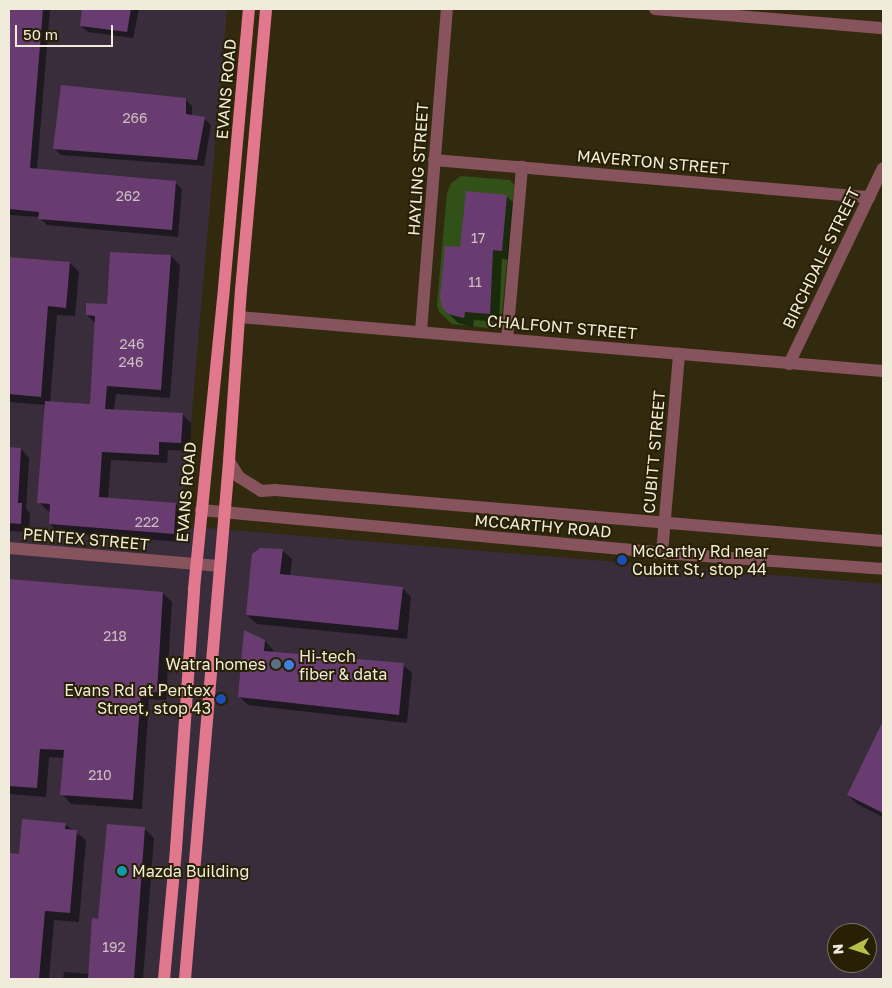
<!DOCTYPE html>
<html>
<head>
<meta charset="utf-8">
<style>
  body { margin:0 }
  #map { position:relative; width:892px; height:988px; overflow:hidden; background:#322a0f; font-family:"Golos Text",sans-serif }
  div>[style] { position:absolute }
  .industrial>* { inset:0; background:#392d3c }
  .green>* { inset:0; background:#315118 }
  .shadow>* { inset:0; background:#0007 }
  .building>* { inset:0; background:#683c70 }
  .minor>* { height:12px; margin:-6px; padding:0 6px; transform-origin:6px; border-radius:6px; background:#87535d }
  .major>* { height:12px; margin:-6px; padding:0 6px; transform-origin:6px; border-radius:6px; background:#e2788e }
  .dots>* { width:14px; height:14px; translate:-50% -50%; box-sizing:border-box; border:2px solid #282005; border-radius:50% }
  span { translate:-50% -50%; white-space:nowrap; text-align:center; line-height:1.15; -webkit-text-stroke:4px #282005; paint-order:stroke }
  .number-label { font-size:14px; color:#cebfc0 }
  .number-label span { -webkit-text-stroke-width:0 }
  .street-label { font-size:16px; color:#f0ebdb }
  .poi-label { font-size:16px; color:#f0ebdb }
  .left { translate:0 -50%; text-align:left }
  .right { translate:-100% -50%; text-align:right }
  .frame { position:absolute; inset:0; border:10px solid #f0ebdb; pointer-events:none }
  .north { position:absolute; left:827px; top:923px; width:50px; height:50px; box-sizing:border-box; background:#282005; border:1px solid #78715b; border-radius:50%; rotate:265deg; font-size:14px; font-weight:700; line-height:20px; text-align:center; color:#f0ebdb }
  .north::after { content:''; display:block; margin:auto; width:18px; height:22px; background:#b6c149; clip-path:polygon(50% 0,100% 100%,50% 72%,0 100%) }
  .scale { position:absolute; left:15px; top:25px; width:98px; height:22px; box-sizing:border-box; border:2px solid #f0ebdb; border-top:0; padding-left:6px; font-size:15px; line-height:18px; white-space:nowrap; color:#f0ebdb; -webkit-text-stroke:4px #282005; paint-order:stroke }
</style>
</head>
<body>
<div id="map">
  <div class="industrial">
    <div style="clip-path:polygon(evenodd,9px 9px,227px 9px,182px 526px,883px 584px,883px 979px,9px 979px,9px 9px,837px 933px,867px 933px,867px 963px,837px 963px,837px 933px)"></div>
  </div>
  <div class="green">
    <div style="clip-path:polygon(461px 176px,510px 180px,514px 185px,501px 325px,497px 329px,452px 324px,439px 312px,437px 304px,447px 193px,451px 183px)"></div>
  </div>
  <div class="shadow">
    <div style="clip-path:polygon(9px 9px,50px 9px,37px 170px,175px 182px,182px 189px,178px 237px,47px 225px,39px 217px,9px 215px)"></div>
    <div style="clip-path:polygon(83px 9px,139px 9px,133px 38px,88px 32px,81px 26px)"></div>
    <div style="clip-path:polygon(185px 99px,192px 106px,192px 117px,205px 119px,211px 125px,204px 166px,61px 155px,54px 148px)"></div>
    <div style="clip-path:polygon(506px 196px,516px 205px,511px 260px,502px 259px,499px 322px,474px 320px,473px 327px,458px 323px,449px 314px,461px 248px)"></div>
    <div style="clip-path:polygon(171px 256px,180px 265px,170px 398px,116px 394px,114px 410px,182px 414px,191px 423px,190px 451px,168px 450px,167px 463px,111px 460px,108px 499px,176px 504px,185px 513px,183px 542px,59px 533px,50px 524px,51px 512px,48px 511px,39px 502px,46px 405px,9px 402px,9px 258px,70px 263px,79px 272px,75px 316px,57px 315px,50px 402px,91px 405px,96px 324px,87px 315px,109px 305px)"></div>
    <div style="clip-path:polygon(9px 448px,21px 449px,29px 458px,26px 509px,30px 513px,29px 532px,9px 531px)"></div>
    <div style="clip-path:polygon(282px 550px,292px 559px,290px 576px,402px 588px,411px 597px,407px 639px,257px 624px,247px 615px)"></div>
    <div style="clip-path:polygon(9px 580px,163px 593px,172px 602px,166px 700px,149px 699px,142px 809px,71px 804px,62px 794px,64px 758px,49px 757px,46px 797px,9px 794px)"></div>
    <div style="clip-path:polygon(265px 641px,273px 650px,273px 653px,403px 665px,412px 673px,407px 723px,248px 705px,239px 696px)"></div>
    <div style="clip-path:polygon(883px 724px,883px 817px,857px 804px,848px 795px)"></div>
    <div style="clip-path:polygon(65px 824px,86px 840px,79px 922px,54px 920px,49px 979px,9px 979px,9px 854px,20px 855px)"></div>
    <div style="clip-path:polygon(145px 829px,154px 838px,143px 979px,63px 979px,64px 972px,89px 974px,99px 920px)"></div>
  </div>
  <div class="building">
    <div style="clip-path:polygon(9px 9px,43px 9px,30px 168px,176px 181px,172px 230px,38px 219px,39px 212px,9px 209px)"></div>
    <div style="clip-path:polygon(82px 9px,131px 9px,127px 32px,80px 26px)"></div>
    <div style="clip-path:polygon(61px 85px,186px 98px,186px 114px,205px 117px,197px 160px,53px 149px)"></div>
    <div style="clip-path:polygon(466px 191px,507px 195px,502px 251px,493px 250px,490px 314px,465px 312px,464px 318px,448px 314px,442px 307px,440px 297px,445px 246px,460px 247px)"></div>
    <div style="clip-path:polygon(110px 252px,171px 255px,161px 390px,107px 386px,105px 409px,183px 413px,181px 443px,159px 442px,159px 455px,102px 452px,99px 497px,176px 503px,174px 534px,49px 524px,50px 504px,37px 503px,45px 401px,90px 404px,95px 316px,86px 315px,86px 303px,107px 304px)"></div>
    <div style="clip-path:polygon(9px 257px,70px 262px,66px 308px,48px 306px,41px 397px,9px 394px)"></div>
    <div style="clip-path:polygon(9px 447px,21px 448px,18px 503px,22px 503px,21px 524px,9px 523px)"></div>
    <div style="clip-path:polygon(260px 548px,283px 549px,280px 574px,403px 587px,398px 630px,246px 615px,251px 562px,252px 554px)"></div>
    <div style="clip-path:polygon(9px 579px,163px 592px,157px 692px,141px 691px,133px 800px,60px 795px,64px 750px,40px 749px,37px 788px,9px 786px)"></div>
    <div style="clip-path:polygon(244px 630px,265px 640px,264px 651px,404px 663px,399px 715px,238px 697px)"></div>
    <div style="clip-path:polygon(883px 721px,883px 813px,847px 795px)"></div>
    <div style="clip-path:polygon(22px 819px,66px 823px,65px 829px,77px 830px,70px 913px,45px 911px,39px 979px,9px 979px,9px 853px,19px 854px)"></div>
    <div style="clip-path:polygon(107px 824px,145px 827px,134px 979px,88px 979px,92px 918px,98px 919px)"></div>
  </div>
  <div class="minor">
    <div style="left:655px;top:9px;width:229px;rotate:4.8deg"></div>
    <div style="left:434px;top:160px;width:437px;rotate:4.9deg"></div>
    <div style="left:239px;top:317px;width:646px;rotate:4.79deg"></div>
    <div style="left:421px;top:331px;width:323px;rotate:-85.4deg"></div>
    <div style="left:507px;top:339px;width:173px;rotate:-85deg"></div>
    <div style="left:789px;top:364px;width:217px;rotate:-64.4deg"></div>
    <div style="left:229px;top:461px;width:19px;rotate:58deg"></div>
    <div style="left:239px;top:477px;width:26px;rotate:32deg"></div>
    <div style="left:261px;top:491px;width:14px;rotate:-4deg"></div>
    <div style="left:275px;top:490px;width:610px;rotate:4.79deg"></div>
    <div style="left:201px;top:510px;width:463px;rotate:5.3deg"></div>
    <div style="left:662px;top:553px;width:222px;rotate:4.1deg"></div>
    <div style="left:9px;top:548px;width:212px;rotate:4.9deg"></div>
    <div style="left:662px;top:553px;width:200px;rotate:-85.1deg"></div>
  </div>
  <div class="major">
    <div style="left:164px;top:979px;width:131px;rotate:-84.7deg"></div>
    <div style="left:176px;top:849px;width:261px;rotate:-86deg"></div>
    <div style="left:194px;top:589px;width:302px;rotate:-84.3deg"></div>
    <div style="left:224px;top:288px;width:280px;rotate:-84.9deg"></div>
    <div style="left:185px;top:979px;width:520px;rotate:-85.14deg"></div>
    <div style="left:229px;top:461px;width:171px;rotate:-86deg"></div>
    <div style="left:241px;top:290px;width:282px;rotate:-84.9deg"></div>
  </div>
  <div class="dots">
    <div style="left:622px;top:560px;background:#1a4fb4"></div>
    <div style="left:276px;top:664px;background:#5c6f8a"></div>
    <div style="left:289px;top:665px;background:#3f7fe0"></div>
    <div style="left:221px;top:699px;background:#1a4fb4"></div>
    <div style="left:122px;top:871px;background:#0f9aa8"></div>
  </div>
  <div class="number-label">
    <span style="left:135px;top:118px">266</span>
    <span style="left:128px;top:196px">262</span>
    <span style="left:478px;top:238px">17</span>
    <span style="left:475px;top:282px">11</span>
    <span style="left:132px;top:344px">246</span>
    <span style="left:131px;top:362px">246</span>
    <span style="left:147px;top:522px">222</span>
    <span style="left:115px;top:636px">218</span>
    <span style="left:100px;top:775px">210</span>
    <span style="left:114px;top:947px">192</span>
  </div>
  <div class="street-label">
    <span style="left:226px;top:89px;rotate:-85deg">EVANS ROAD</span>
    <span style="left:653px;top:162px;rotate:5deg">MAVERTON STREET</span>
    <span style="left:418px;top:169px;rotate:-86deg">HAYLING STREET</span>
    <span style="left:821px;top:258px;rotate:-64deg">BIRCHDALE STREET</span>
    <span style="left:562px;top:327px;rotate:5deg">CHALFONT STREET</span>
    <span style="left:654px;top:452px;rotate:-85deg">CUBITT STREET</span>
    <span style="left:186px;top:492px;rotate:-85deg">EVANS ROAD</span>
    <span style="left:543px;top:526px;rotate:5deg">MCCARTHY ROAD</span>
    <span style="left:86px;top:539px;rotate:5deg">PENTEX STREET</span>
  </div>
  <div class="poi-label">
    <span class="left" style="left:632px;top:560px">McCarthy Rd near<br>Cubitt St, stop 44</span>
    <span class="left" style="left:299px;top:665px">Hi-tech<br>fiber &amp; data</span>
    <span class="right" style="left:266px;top:664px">Watra homes</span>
    <span class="right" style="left:211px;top:699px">Evans Rd at Pentex<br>Street, stop 43</span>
    <span class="left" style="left:132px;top:871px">Mazda Building</span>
  </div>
  <div class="frame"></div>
  <div class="north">N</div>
  <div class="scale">50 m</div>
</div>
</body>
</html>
